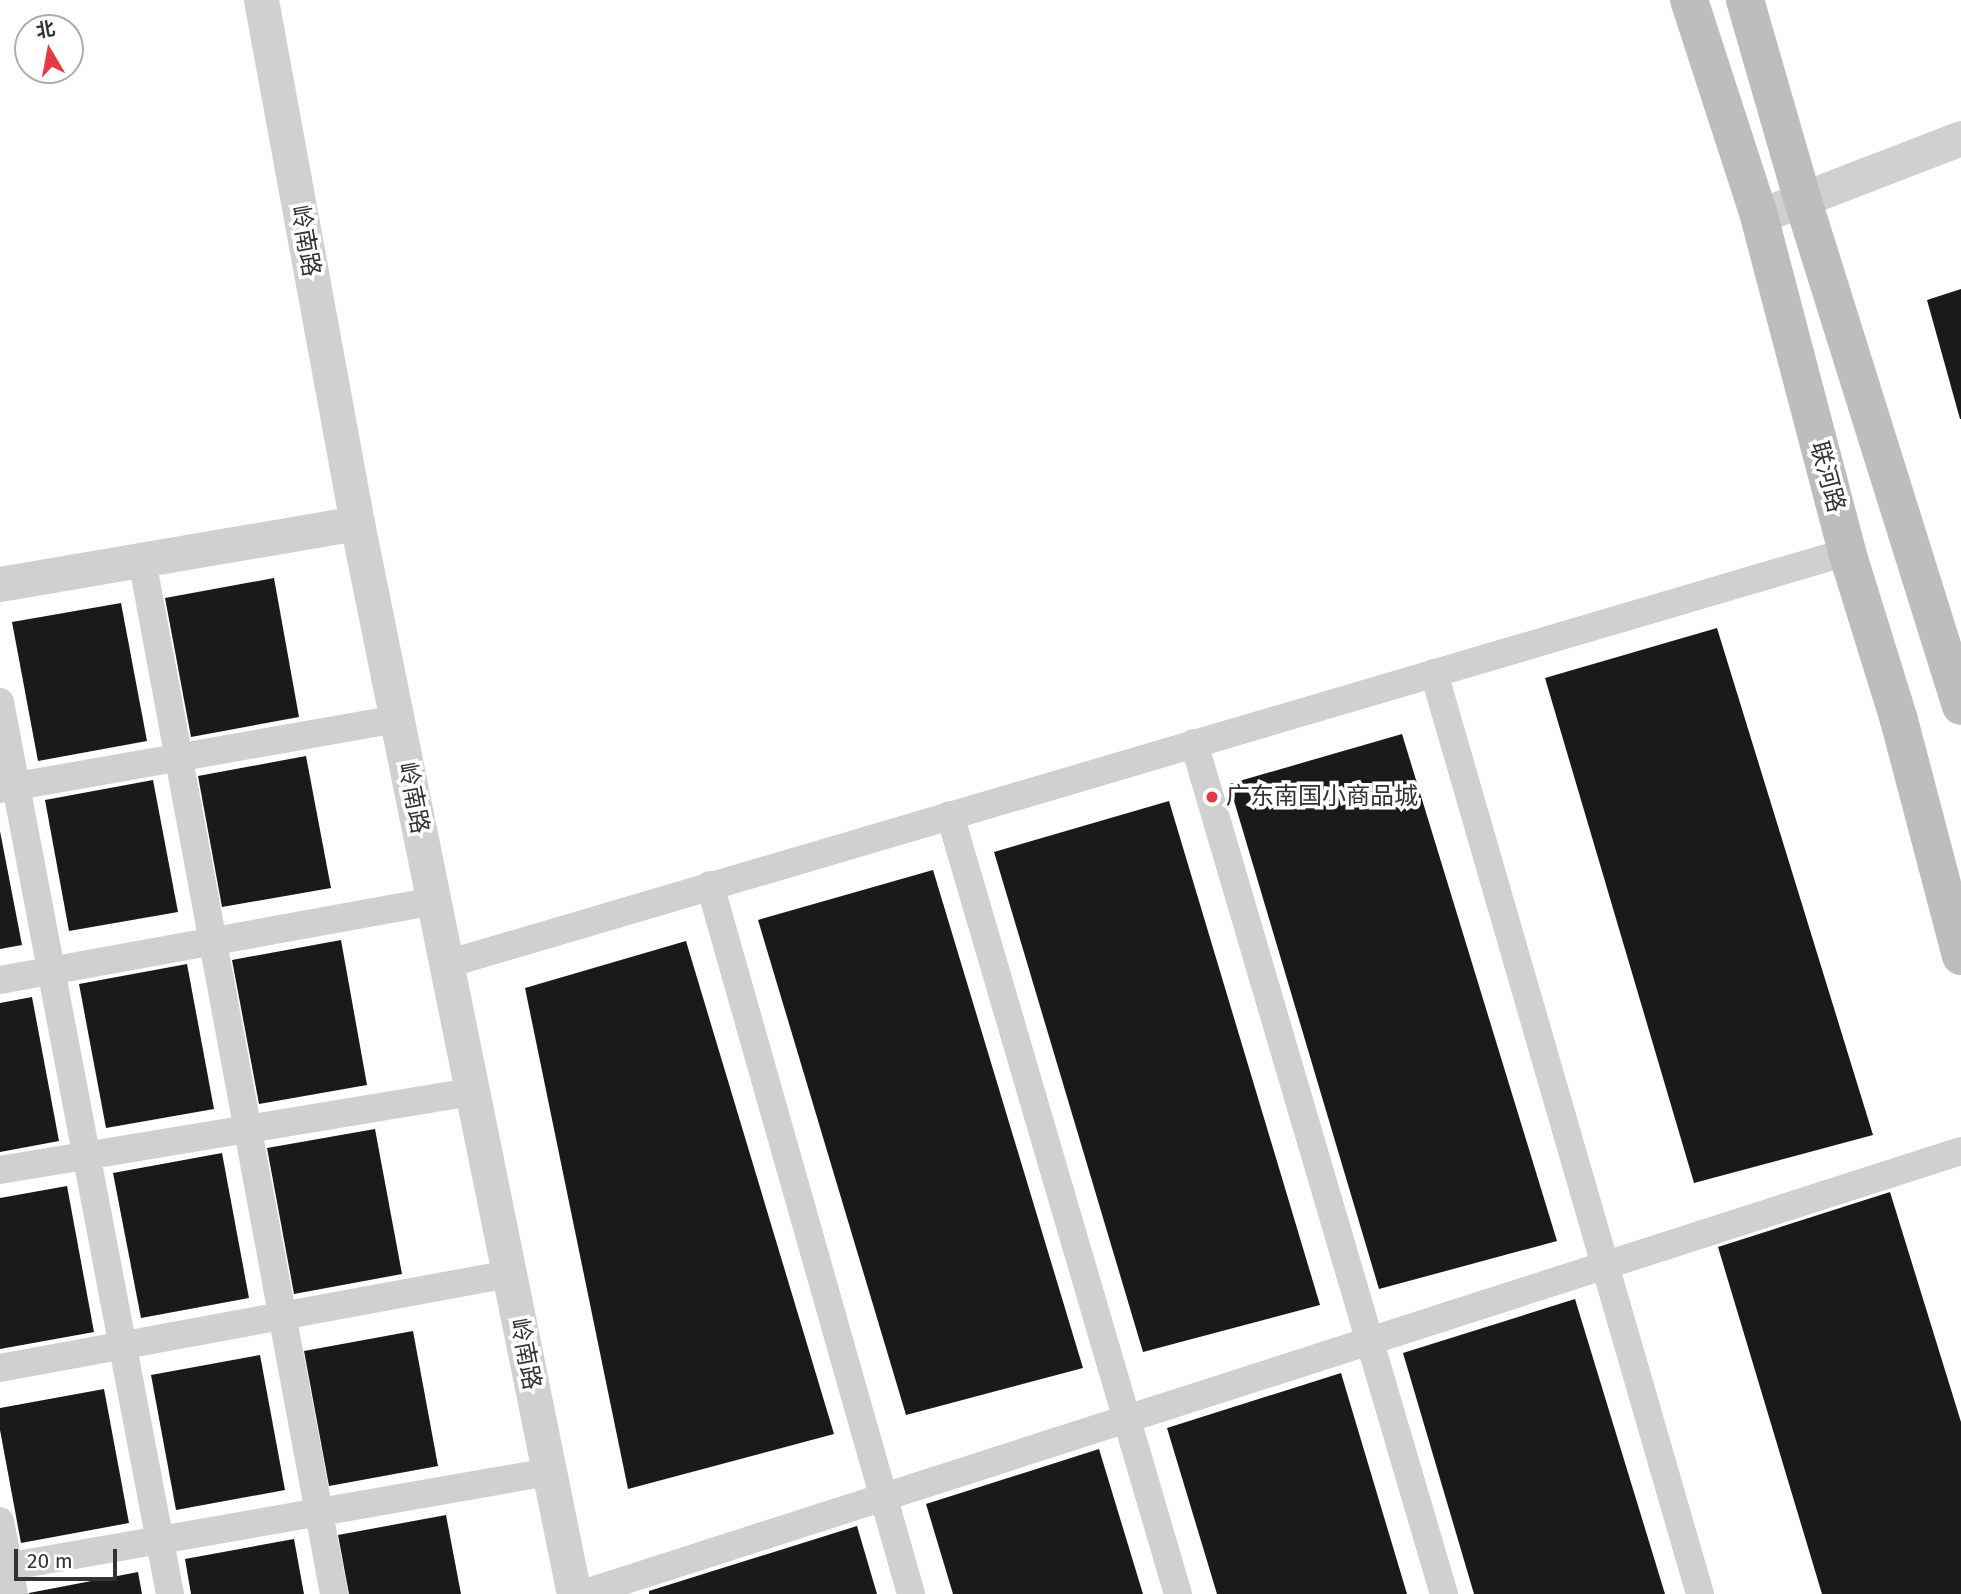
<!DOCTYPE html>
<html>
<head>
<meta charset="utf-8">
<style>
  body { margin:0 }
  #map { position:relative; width:1961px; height:1594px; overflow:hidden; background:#fff; font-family:"Fira Sans","Noto Sans SC",sans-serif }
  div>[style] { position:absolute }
  .building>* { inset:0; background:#1a1a1a }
  .minor>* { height:28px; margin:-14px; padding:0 14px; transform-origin:14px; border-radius:14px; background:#d0d0d0 }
  .tertiary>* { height:35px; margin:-17.5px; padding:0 17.5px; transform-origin:17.5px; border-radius:17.5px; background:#d0d0d0 }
  .secondary>* { height:38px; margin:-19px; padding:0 19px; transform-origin:19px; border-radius:19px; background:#bdbdbd }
  .dots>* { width:19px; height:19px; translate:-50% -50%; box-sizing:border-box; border:4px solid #fff; border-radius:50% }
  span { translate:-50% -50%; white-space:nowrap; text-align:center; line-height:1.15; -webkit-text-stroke:7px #fff; paint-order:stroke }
  .street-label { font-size:24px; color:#333 }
  .poi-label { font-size:24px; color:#333 }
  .left { translate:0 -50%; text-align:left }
  .north { position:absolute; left:14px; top:14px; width:70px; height:70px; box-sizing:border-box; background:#fff; border:2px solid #adadad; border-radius:50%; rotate:350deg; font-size:19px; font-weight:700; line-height:28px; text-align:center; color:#333 }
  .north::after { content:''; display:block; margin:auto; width:24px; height:32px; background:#e63946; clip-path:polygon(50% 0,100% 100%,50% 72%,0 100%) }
  .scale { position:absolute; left:14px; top:1549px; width:103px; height:32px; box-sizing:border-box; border:4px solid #333; border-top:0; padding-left:9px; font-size:21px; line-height:24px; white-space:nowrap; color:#333; -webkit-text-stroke:5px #fff; paint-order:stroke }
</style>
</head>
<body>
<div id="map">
  <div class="building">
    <div style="clip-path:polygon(1961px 289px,1961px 419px,1960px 419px,1927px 300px)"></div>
    <div style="clip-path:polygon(274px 578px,299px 717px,191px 737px,165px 598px)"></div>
    <div style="clip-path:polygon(121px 603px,147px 741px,38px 761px,12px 622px)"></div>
    <div style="clip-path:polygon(1717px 628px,1873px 1135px,1694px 1183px,1545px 678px)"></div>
    <div style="clip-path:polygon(1402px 734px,1557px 1241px,1379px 1289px,1229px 784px)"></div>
    <div style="clip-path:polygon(306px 756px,331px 888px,222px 907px,198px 776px)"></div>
    <div style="clip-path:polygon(153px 780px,178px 912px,69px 931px,45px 800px)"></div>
    <div style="clip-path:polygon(1169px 801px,1320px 1305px,1143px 1352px,994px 852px)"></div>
    <div style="clip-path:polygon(0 831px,22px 945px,0 949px)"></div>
    <div style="clip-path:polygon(933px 870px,1083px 1368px,906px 1415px,758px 920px)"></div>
    <div style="clip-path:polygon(341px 940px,367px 1085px,259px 1104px,232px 960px)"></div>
    <div style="clip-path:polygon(686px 941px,834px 1434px,628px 1489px,525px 988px)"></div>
    <div style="clip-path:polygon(187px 964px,214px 1109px,106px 1128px,79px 984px)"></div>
    <div style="clip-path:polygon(32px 997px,59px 1141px,0 1152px,0 1003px)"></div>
    <div style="clip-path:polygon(375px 1129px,402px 1274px,294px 1294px,267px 1148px)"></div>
    <div style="clip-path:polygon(222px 1153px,249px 1298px,141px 1318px,113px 1173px)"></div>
    <div style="clip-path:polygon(67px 1186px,94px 1332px,0 1349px,0 1198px)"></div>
    <div style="clip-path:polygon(1890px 1192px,1961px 1422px,1961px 1594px,1822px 1594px,1718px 1247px)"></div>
    <div style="clip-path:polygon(1575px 1299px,1665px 1594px,1474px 1594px,1403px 1353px)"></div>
    <div style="clip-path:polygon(413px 1331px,438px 1466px,329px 1486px,304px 1351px)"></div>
    <div style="clip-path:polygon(260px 1355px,285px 1490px,176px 1510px,151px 1375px)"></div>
    <div style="clip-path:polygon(1341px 1373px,1407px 1594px,1217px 1594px,1167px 1428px)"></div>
    <div style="clip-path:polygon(104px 1389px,129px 1523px,21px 1543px,0 1430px,0 1408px)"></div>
    <div style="clip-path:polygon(1099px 1449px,1143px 1594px,953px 1594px,926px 1504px)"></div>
    <div style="clip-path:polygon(446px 1515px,461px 1594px,349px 1594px,338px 1535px)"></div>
    <div style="clip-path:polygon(857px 1526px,877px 1594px,649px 1594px,649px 1591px)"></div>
    <div style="clip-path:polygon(294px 1539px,304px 1594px,191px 1594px,185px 1559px)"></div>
    <div style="clip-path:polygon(138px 1572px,142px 1594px,29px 1594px,29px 1593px)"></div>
  </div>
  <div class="minor">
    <div style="left:142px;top:560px;width:1052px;rotate:79.48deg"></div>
    <div style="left:1434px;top:673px;width:959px;rotate:73.89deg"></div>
    <div style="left:0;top:702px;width:908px;rotate:79.21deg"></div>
    <div style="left:1194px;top:743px;width:887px;rotate:73.63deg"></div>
    <div style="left:0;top:789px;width:403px;rotate:-10deg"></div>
    <div style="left:950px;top:815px;width:812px;rotate:73.69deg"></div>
    <div style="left:710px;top:885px;width:737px;rotate:74.17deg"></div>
    <div style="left:447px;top:964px;width:1459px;rotate:-16.4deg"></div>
    <div style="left:0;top:980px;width:441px;rotate:-10.3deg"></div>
    <div style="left:0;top:1170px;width:478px;rotate:-9.4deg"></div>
    <div style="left:0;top:1368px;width:518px;rotate:-10.46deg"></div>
    <div style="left:0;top:1521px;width:74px;rotate:79.1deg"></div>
    <div style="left:0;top:1568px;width:557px;rotate:-9.92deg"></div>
    <div style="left:582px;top:1594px;width:1448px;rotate:-17.81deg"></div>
  </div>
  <div class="tertiary">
    <div style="left:261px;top:0;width:532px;rotate:79.6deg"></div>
    <div style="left:357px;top:523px;width:1093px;rotate:78.55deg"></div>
    <div style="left:1759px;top:216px;width:217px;rotate:-21.1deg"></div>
    <div style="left:0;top:584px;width:362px;rotate:-9.7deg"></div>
  </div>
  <div class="secondary">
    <div style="left:1689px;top:0;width:227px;rotate:72deg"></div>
    <div style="left:1759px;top:216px;width:347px;rotate:75.3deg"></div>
    <div style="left:1847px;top:552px;width:176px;rotate:72.8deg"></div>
    <div style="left:1899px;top:720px;width:244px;rotate:75.3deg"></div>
    <div style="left:1745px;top:0;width:206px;rotate:73.9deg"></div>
    <div style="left:1802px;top:198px;width:532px;rotate:72.62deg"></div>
  </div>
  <div class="dots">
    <div style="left:1212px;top:797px;background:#e63946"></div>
  </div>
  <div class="street-label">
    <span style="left:305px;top:241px;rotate:80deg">岭南路</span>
    <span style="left:1827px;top:477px;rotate:75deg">联河路</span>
    <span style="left:413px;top:798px;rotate:79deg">岭南路</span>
    <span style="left:525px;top:1354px;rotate:79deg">岭南路</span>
  </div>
  <div class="poi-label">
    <span class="left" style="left:1226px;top:797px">广东南国小商品城</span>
  </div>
  <div class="north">北</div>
  <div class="scale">20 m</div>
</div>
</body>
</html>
